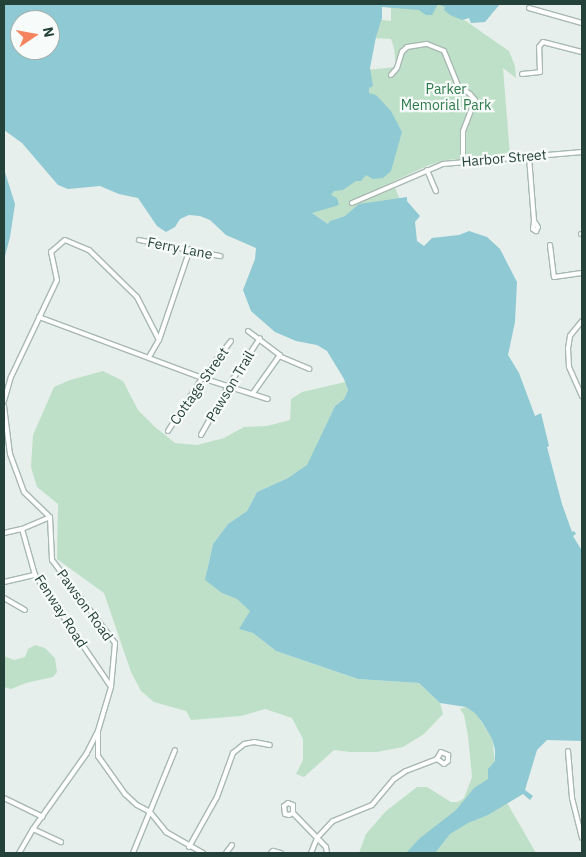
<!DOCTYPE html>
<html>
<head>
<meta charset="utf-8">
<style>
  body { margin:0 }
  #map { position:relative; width:586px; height:857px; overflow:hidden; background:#e6efeb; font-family:"IBM Plex Sans",sans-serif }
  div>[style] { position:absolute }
  .green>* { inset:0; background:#bfe0c8 }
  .water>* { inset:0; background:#8ec9d4 }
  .roads { filter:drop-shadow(1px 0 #a8b8b2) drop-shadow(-1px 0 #a8b8b2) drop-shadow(0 1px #a8b8b2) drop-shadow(0 -1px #a8b8b2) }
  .street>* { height:4px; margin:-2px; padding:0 2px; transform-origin:2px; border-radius:2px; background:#fff }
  span { translate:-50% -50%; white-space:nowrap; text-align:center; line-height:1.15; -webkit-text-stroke:4.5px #f7fbf9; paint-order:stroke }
  .park-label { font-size:14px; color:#2d7a4b }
  .street-label { font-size:14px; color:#24423a }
  .frame { position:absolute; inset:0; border:5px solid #24423a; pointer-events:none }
  .north { position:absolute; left:10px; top:10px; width:50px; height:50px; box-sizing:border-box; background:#f7fbf9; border:1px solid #a3b1ad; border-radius:50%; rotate:78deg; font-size:14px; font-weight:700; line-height:20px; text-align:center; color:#24423a }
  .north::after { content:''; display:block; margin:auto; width:18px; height:22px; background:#f4845f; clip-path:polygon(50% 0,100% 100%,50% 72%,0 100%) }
</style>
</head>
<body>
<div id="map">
  <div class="green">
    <div style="clip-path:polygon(391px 4px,446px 4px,457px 15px,509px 51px,515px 66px,516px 78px,503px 68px,510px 155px,447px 160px,429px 165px,379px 188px,382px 194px,395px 188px,401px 202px,345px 216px,331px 221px,328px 224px,312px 213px,329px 195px,369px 95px,366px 70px,396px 67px,394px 48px,391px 39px,372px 38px,375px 19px,391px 21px)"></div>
    <div style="clip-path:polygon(103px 371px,123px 381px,138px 410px,155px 427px,175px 443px,197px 445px,224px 438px,244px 427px,267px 426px,290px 420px,291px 399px,302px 392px,345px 382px,348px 390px,344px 399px,335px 406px,307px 466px,288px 478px,257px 492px,247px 511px,228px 524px,213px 544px,207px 570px,222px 593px,237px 599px,251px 611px,240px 629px,253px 633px,276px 651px,358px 679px,419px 683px,440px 703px,443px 714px,424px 734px,403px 747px,377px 752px,350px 752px,334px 750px,304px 777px,296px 774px,303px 760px,303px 739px,292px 718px,265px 709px,241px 716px,191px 720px,186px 711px,154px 702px,141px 691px,131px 672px,104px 593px,57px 559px,58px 504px,37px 487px,31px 467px,33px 435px,54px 387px,70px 380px)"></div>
    <div style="clip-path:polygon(35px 645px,45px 648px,55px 658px,57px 672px,53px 677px,26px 683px,11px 689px,4px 687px,4px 656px,14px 660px,25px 657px,28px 649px)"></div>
    <div style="clip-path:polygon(466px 707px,476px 713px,492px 739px,495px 761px,488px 770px,536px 853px,359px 853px,366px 834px,386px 811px,417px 787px,427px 787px,451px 802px,458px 802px,464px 798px,472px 777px,468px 736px,464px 715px,460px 709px)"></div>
  </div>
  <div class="water">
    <div style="clip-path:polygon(evenodd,4px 4px,437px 4px,437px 6px,432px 15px,426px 15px,419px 10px,382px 7px,382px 18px,376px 37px,370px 68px,373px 86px,369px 88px,369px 93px,376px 95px,391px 111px,402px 132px,391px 171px,383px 178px,373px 179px,366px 175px,361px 181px,356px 181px,343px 190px,334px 191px,331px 195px,337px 198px,339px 205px,312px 213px,328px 224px,330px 221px,345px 216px,359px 204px,407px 197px,407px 201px,420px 216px,415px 222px,417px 241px,424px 246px,432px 238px,459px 235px,469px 231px,487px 237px,500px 249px,517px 282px,515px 322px,508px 355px,519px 373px,535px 416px,541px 413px,549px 446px,547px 447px,562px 504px,572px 532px,574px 531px,576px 534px,573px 536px,582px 551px,582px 741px,547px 740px,537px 750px,525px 790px,533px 796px,530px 800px,523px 794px,488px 815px,468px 823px,450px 834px,435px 853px,406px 853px,420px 838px,456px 810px,474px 788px,488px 779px,488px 769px,495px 761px,495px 750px,492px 739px,482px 722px,475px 713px,466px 707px,440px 703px,419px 683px,358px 679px,276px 651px,253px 633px,239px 629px,250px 611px,237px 599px,222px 593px,205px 580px,213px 544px,228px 524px,247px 511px,257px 492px,288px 478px,307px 465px,335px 406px,344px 399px,348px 390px,344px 379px,327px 351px,317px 345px,296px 341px,275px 332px,251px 311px,243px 290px,255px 259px,256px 248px,226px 235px,210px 220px,200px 216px,189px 215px,180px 219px,175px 227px,166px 232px,157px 226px,138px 198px,119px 194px,100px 186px,68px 189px,58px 185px,22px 143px,4px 130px,4px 4px,20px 20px,50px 20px,50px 50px,20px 50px,20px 20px)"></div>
    <div style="clip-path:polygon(500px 4px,485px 22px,471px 23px,469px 18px,462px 20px,450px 15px,444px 10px,445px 7px,440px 5px)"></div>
    <div style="clip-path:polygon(4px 169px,15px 204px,10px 237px,4px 260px)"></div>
  </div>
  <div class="roads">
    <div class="street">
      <div style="left:529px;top:8px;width:55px;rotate:15.8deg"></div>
      <div style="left:522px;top:74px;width:18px;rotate:-6deg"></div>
      <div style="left:540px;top:72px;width:25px;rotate:-92deg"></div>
      <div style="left:539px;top:47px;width:6px;rotate:-51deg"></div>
      <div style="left:543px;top:42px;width:40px;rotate:14.4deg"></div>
      <div style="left:391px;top:75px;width:9px;rotate:-49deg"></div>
      <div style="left:397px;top:68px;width:17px;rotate:-73deg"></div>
      <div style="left:402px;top:52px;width:7px;rotate:-45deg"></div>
      <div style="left:407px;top:47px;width:20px;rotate:-9deg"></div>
      <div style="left:427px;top:44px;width:18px;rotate:22deg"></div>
      <div style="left:444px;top:51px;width:37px;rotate:68deg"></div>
      <div style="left:458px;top:85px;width:15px;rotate:37deg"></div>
      <div style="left:470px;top:94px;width:8px;rotate:50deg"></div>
      <div style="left:475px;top:100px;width:34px;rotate:111deg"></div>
      <div style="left:463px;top:132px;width:30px;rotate:90deg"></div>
      <div style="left:529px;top:157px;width:64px;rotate:85.5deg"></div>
      <div style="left:534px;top:221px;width:8px;rotate:97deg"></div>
      <div style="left:533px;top:229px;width:4px;rotate:34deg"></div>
      <div style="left:536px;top:231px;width:4px;rotate:-63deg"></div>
      <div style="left:538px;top:227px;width:7px;rotate:-124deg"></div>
      <div style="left:427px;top:170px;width:23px;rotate:67deg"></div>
      <div style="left:352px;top:203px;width:99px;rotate:-23.2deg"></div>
      <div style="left:443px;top:164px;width:140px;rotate:-4.9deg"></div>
      <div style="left:581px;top:234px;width:1px"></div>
      <div style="left:139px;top:240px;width:83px;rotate:11.2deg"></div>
      <div style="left:550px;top:245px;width:32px;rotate:83deg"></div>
      <div style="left:554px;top:277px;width:28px;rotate:-8deg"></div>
      <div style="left:39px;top:317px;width:174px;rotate:20.5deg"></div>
      <div style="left:202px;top:378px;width:69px;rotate:17.7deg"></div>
      <div style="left:582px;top:321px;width:19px;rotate:129deg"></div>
      <div style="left:570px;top:336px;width:12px;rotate:99deg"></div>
      <div style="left:568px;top:348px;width:19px;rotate:87deg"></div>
      <div style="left:569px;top:367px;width:32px;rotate:66deg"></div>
      <div style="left:248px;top:331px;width:40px;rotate:37deg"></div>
      <div style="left:280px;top:355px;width:47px;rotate:125.4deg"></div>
      <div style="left:279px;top:356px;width:33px;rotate:23deg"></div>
      <div style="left:149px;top:357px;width:20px;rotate:-60deg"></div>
      <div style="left:159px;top:340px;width:96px;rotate:-71.2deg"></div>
      <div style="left:4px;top:401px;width:25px;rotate:-74deg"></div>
      <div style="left:11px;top:377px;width:107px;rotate:-64.6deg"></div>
      <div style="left:57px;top:280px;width:29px;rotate:-102deg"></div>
      <div style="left:51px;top:252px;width:18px;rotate:-41deg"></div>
      <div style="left:65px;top:240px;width:26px;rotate:23deg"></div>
      <div style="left:89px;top:250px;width:67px;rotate:44.4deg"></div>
      <div style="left:137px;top:297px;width:48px;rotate:62.9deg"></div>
      <div style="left:4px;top:406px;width:48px;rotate:82.9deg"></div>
      <div style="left:10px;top:454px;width:40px;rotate:69.8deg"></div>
      <div style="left:24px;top:492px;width:36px;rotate:44deg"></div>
      <div style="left:50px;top:517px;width:43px;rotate:87.3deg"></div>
      <div style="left:52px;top:560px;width:104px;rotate:52.8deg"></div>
      <div style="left:115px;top:643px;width:44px;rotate:95.2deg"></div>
      <div style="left:111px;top:687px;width:46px;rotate:106.5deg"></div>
      <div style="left:98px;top:731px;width:25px;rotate:117deg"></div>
      <div style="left:87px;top:753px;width:93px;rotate:125.4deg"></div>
      <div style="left:33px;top:829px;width:28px;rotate:120deg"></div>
      <div style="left:168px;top:431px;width:63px;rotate:-57.3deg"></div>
      <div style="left:202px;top:378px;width:47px;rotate:-51.9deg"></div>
      <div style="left:201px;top:435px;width:57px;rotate:-60.8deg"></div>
      <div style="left:229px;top:385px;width:56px;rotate:-56.6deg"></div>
      <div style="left:22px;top:529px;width:48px;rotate:74.2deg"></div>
      <div style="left:35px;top:575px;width:135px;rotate:55.8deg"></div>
      <div style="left:4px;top:533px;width:18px;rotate:-13deg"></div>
      <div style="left:22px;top:529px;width:30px;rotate:-23deg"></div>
      <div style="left:4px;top:582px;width:32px;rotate:-13deg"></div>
      <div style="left:4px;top:598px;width:24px;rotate:30deg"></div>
      <div style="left:98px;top:732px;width:24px;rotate:90deg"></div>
      <div style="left:98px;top:756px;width:47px;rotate:54.6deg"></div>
      <div style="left:125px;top:794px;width:16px;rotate:43deg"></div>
      <div style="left:137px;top:805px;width:15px;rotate:28deg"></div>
      <div style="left:150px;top:812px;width:26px;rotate:51deg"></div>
      <div style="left:166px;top:832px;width:43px;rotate:29.6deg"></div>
      <div style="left:568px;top:751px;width:47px;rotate:85.1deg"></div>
      <div style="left:572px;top:798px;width:41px;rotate:76deg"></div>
      <div style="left:4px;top:798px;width:43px;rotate:26deg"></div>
      <div style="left:293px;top:813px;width:4px;rotate:153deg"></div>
      <div style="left:289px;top:815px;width:4px;rotate:-166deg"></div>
      <div style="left:285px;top:814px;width:8px;rotate:-97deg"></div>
      <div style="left:284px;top:806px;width:5px;rotate:-37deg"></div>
      <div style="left:288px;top:803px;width:5px;rotate:22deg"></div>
      <div style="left:293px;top:805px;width:8px;rotate:90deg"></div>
      <div style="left:293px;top:813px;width:47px;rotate:45.9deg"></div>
      <div style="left:326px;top:847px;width:6px;rotate:81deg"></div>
      <div style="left:33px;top:829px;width:31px;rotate:25deg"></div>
      <div style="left:189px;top:847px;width:57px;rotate:-60.8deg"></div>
      <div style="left:217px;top:797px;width:47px;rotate:-70deg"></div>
      <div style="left:233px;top:753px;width:14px;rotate:-39deg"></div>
      <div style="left:244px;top:744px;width:10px;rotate:-11deg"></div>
      <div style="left:254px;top:742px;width:16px;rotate:11deg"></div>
      <div style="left:133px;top:853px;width:111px;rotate:-67.8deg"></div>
      <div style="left:226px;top:853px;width:10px;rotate:-53deg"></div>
      <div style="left:271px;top:853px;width:3px;rotate:-45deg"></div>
      <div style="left:273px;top:851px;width:8px;rotate:14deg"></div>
      <div style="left:311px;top:853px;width:16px;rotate:-68deg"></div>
      <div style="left:317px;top:838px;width:23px;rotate:-47deg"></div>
      <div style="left:333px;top:821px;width:42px;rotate:-22.3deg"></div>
      <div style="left:372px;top:805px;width:34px;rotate:-50deg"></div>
      <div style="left:394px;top:779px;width:14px;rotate:-34deg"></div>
      <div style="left:406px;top:771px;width:33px;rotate:-21deg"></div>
      <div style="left:437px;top:759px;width:8px;rotate:-60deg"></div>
      <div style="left:441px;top:752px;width:8px;rotate:23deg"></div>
      <div style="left:448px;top:755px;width:6px;rotate:90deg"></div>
      <div style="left:448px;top:761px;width:5px;rotate:143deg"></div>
      <div style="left:444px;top:764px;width:9px;rotate:-144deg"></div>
    </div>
  </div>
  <div class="park-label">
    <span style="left:446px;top:97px">Parker<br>Memorial Park</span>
  </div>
  <div class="street-label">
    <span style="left:504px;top:158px;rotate:-5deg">Harbor Street</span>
    <span style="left:180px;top:248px;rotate:11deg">Ferry Lane</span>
    <span style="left:199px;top:386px;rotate:-55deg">Cottage Street</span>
    <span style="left:230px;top:386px;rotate:-59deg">Pawson Trail</span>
    <span style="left:85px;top:605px;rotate:54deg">Pawson Road</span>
    <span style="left:61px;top:611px;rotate:57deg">Fenway Road</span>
  </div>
  <div class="frame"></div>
  <div class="north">N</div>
</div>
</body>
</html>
